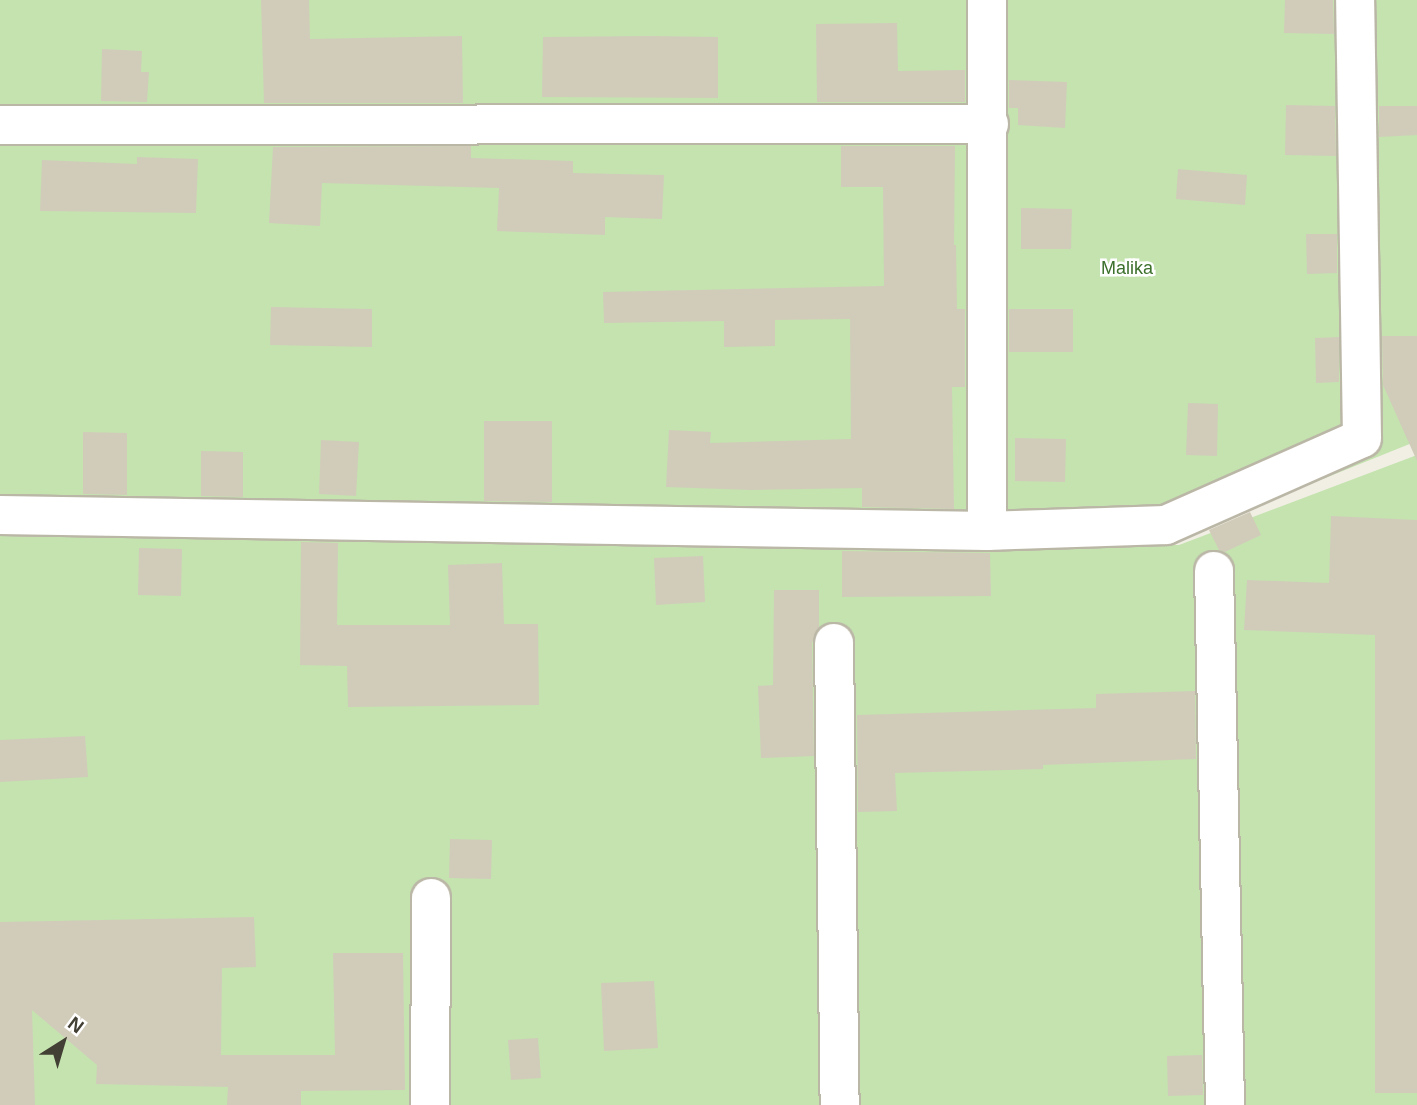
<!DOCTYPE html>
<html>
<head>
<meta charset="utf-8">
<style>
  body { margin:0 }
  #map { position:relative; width:1417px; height:1105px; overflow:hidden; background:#f1efe4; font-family:Helvetica,sans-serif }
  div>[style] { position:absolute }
  .green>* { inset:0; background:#c4e3af }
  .building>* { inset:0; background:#d1ccba }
  .roads { filter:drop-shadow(2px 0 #bbb7a7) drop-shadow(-2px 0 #bbb7a7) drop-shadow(0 2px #bbb7a7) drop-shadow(0 -2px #bbb7a7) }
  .minor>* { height:38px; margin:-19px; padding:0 19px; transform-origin:19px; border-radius:19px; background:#fff }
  span { translate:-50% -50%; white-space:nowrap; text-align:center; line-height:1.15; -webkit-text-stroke:5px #fff; paint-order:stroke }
  .park-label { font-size:18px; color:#3c702c }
  .north { position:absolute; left:28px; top:1007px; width:70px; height:70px; -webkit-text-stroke:5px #fff; paint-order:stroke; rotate:37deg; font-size:19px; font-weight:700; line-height:28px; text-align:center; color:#423f34 }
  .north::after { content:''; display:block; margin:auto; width:24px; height:32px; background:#423f34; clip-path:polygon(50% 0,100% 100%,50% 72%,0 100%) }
</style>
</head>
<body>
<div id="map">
  <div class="green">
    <div style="clip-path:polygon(0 0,1417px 0,1417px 441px,1179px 537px,0 508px)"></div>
    <div style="clip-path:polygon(1417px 455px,1417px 1105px,0 1105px,0 536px,1179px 545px)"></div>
  </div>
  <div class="building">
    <div style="clip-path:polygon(261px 0,309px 0,310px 39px,462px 36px,463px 103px,264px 103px)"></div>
    <div style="clip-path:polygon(1285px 0,1333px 0,1334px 34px,1284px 33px)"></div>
    <div style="clip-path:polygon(897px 23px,898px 71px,965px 70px,965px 102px,817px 102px,816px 24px)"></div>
    <div style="clip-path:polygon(650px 36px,718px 37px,718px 98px,542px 97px,543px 37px)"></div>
    <div style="clip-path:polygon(102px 49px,142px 51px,141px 72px,149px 72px,147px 102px,101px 101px)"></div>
    <div style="clip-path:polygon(1009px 80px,1067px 82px,1065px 128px,1018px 125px,1018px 108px,1009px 108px)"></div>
    <div style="clip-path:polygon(1286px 105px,1335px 106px,1336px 156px,1285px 155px)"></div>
    <div style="clip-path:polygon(1379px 106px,1417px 106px,1417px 135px,1379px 137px)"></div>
    <div style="clip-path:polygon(471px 146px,471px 158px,573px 161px,573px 173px,664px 175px,662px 219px,605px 217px,605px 235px,497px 231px,499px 188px,322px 183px,320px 226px,269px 223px,273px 147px)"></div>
    <div style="clip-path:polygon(841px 146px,955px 146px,954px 245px,956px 245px,957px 309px,965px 309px,965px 387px,952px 387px,954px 509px,862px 507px,862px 488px,752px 490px,666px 487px,669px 430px,711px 432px,710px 443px,851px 439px,850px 319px,775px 320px,775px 346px,724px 347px,724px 321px,604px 323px,603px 292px,884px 286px,883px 187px,841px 187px)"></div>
    <div style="clip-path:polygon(137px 157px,198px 159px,196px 213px,40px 211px,42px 160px,137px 164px)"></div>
    <div style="clip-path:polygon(1178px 169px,1247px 175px,1245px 205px,1176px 199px)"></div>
    <div style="clip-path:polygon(1021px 208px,1072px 209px,1071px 249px,1021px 249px)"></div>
    <div style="clip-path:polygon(1306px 234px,1337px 234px,1337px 273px,1307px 274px)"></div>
    <div style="clip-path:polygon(271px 307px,372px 309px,372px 347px,270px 345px)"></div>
    <div style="clip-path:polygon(1009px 309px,1073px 309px,1073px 352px,1009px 352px)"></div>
    <div style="clip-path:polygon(1382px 336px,1417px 336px,1417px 461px,1383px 385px)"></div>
    <div style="clip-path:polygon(1339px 337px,1339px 382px,1316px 383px,1315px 338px)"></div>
    <div style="clip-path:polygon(1188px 403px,1218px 404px,1217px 456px,1186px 455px)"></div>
    <div style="clip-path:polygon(484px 421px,552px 421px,552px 502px,484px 501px)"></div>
    <div style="clip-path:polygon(83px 432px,127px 433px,127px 495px,83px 494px)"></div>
    <div style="clip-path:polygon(1015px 438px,1066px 439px,1065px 482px,1015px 481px)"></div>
    <div style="clip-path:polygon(321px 440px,359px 442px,356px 496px,319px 494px)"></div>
    <div style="clip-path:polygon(201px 451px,243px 452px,243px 497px,201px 496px)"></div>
    <div style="clip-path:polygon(1250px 512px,1261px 535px,1225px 552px,1219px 550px,1209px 530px)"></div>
    <div style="clip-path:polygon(1331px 516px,1417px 520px,1417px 1093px,1375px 1093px,1375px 635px,1244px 630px,1247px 580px,1329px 583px)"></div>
    <div style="clip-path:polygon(301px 542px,338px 543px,337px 625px,450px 625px,448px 565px,502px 563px,504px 624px,538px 624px,539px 705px,348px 707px,347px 666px,300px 665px)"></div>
    <div style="clip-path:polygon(139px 548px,182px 549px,181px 596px,138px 595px)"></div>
    <div style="clip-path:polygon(842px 551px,990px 553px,991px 596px,842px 597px)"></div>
    <div style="clip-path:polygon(703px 556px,705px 602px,656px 605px,654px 558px)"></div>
    <div style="clip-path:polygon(774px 590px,819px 590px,819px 628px,812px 643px,814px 756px,761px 758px,758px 686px,773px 685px)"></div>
    <div style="clip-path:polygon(1195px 691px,1196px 759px,1043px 765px,1043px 769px,895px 773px,897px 811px,858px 812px,857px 715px,1096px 708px,1096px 694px)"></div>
    <div style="clip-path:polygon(85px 736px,88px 777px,0 782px,0 740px)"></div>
    <div style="clip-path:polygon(450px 839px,492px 840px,491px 879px,449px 878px)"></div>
    <div style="clip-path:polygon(254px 917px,256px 967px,222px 968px,221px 1055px,335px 1055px,333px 953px,403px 953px,405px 1090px,301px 1091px,301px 1105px,227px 1105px,228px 1087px,96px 1084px,97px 1065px,32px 1010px,35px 1105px,0 1105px,0 922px)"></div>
    <div style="clip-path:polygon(654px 981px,658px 1048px,604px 1051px,601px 983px)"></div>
    <div style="clip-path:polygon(538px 1038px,541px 1078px,511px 1080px,508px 1040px)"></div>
    <div style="clip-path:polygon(1202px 1055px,1203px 1095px,1168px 1096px,1167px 1056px)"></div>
  </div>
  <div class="roads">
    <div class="minor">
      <div style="left:987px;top:0;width:531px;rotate:90deg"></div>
      <div style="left:0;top:125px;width:989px;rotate:-0.06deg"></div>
      <div style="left:0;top:515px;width:987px;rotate:0.93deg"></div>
      <div style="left:987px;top:531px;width:179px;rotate:-1.9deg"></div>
      <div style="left:1166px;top:525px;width:214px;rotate:-23.9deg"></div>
      <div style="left:1362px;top:438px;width:438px;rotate:-90.9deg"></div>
      <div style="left:1214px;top:571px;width:534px;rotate:88.82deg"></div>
      <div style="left:834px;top:643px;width:462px;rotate:89.3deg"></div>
      <div style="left:430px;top:1105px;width:207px;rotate:-89.7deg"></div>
    </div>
  </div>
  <div class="park-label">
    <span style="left:1127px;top:268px">Malika</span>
  </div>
  <div class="north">N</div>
</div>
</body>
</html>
